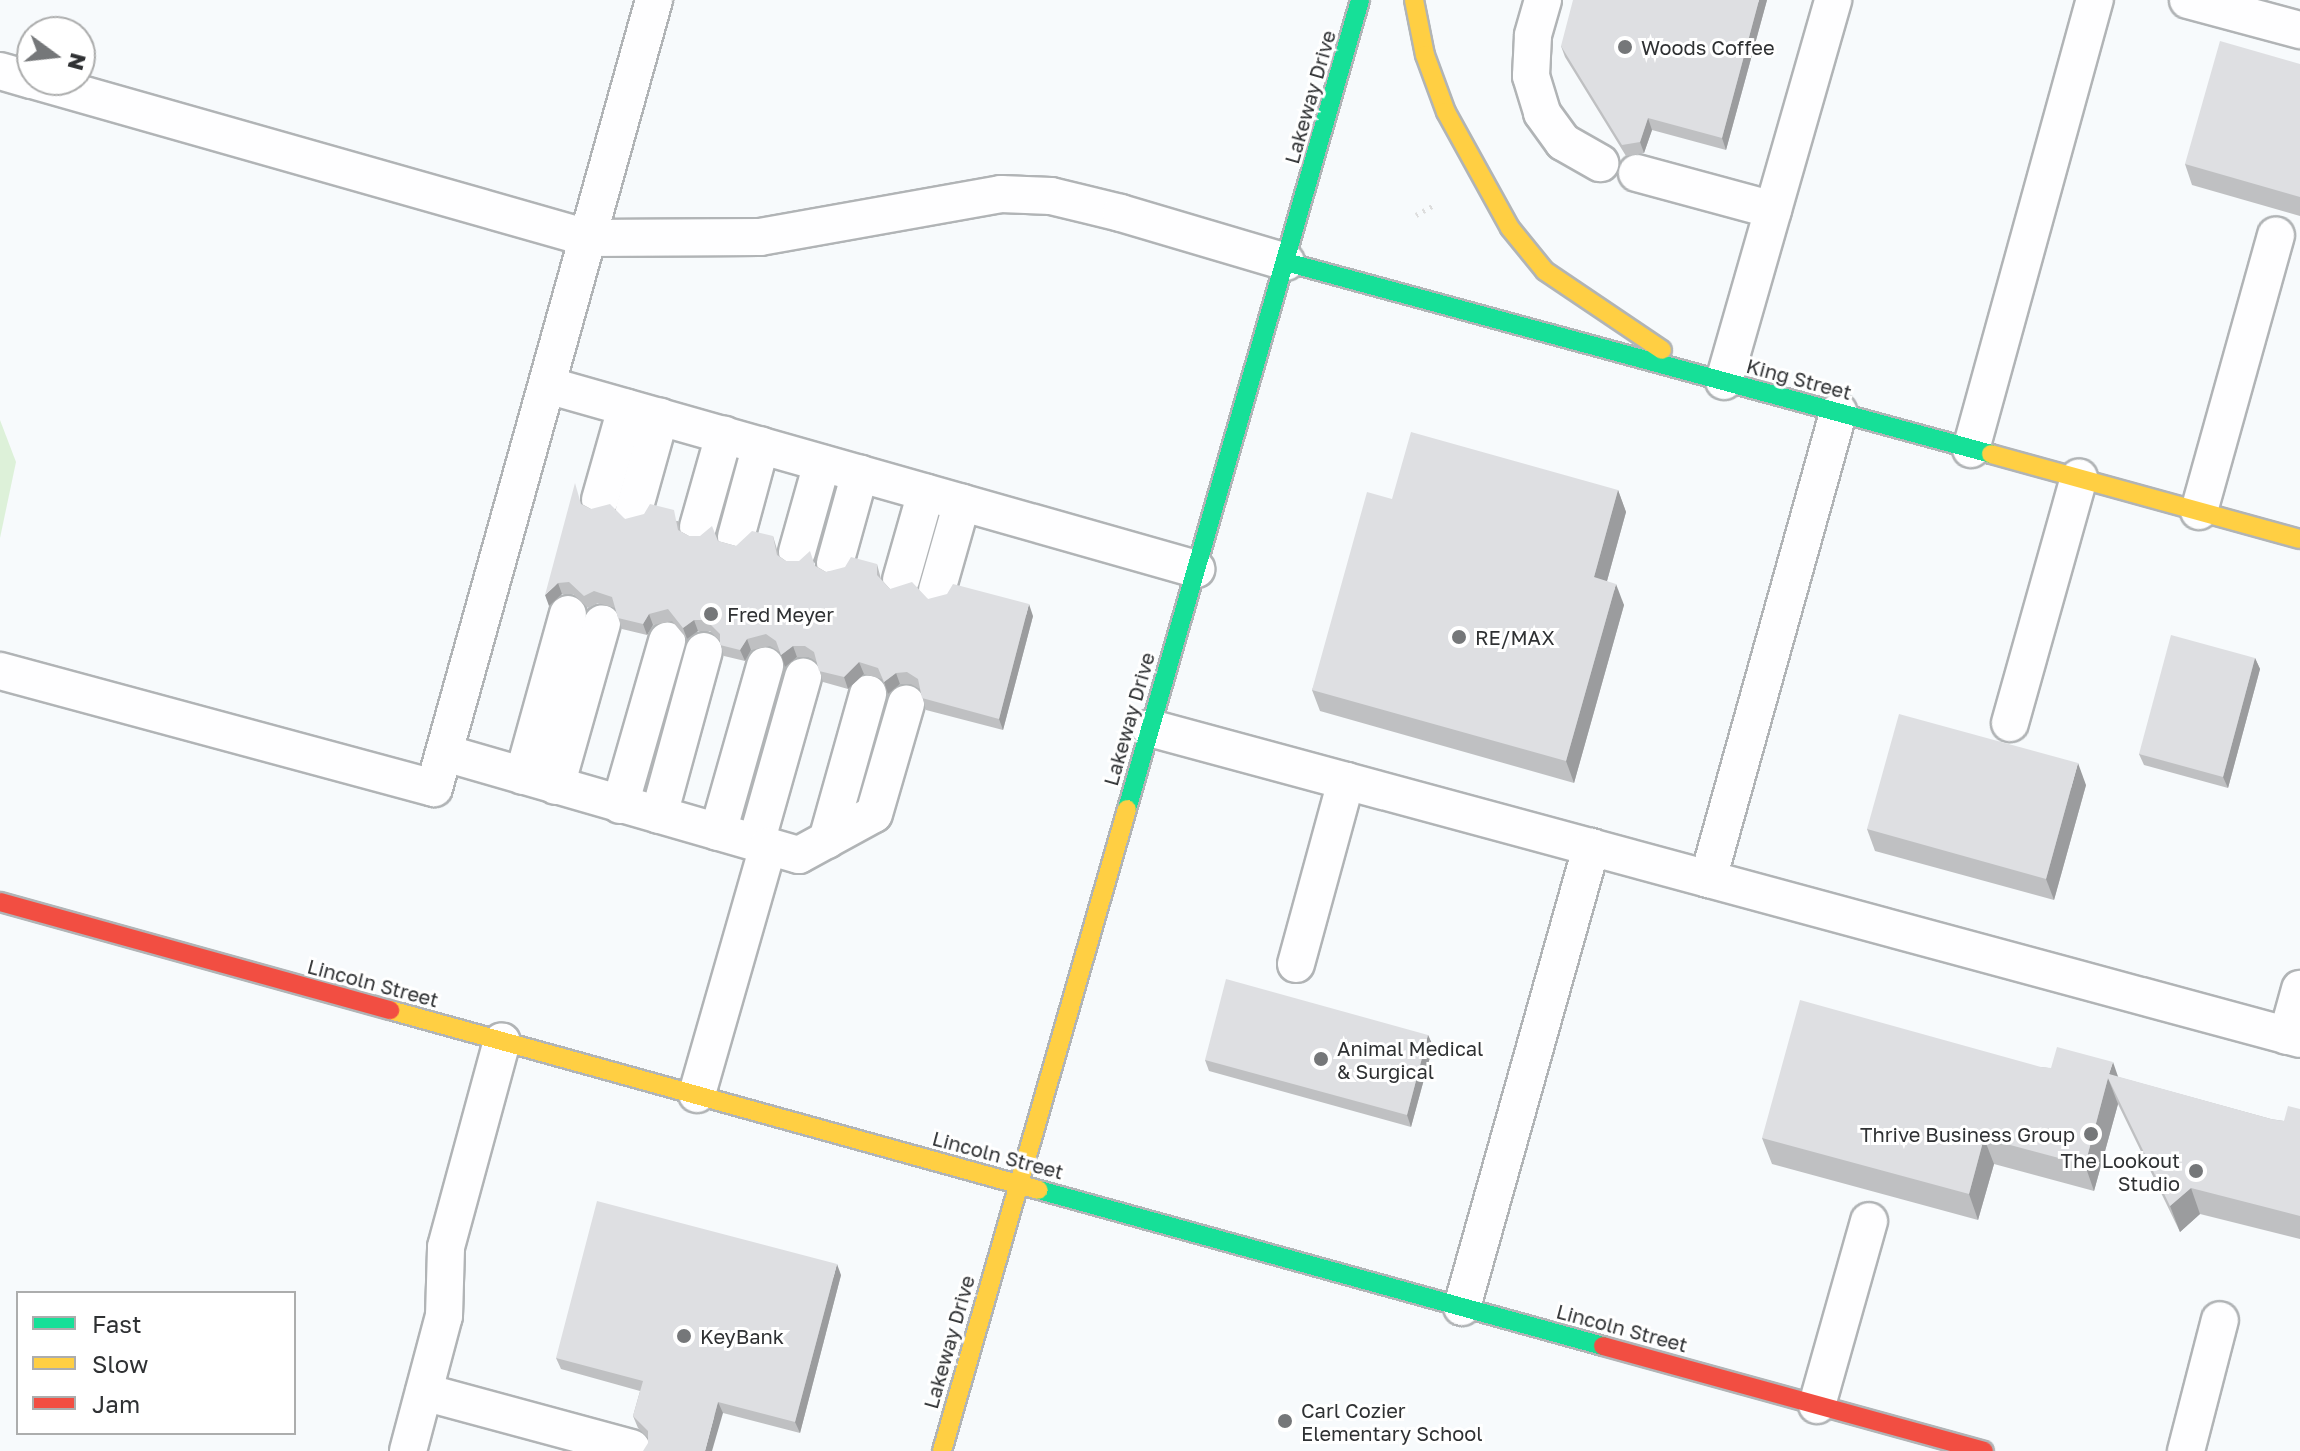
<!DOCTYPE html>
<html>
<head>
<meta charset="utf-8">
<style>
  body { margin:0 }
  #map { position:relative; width:2300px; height:1451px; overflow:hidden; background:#f7fafc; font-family:"Golos Text",sans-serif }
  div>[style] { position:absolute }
  .green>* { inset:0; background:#ddf1d9 }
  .path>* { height:5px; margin-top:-2.5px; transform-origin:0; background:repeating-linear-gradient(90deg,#ddd 0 2px,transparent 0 8px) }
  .roads { filter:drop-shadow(2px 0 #b1b4b6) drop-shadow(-2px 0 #b1b4b6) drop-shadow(0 2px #b1b4b6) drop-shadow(0 -2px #b1b4b6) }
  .lane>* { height:36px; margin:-18px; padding:0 18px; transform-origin:18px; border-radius:18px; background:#fefeff }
  .fast>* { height:18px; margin:-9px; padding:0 9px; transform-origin:9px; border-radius:9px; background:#16e098 }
  .slow>* { height:18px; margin:-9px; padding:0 9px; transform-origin:9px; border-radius:9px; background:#ffcf43 }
  .jam>* { height:18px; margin:-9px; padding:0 9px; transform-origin:9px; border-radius:9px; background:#f24e42 }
  .wall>* { inset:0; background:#bfc0c2 }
  .shaded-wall>* { inset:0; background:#9b9c9e }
  .building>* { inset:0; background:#dedfe2 }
  .dots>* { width:22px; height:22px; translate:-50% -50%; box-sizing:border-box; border:4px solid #fff; border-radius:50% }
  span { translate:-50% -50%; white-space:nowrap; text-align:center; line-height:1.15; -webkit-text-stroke:6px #fff; paint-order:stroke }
  .poi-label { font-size:20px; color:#2f3133 }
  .left { translate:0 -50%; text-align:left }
  .right { translate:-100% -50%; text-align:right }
  .street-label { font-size:20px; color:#2f3133 }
  .legend { position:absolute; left:16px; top:1291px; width:280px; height:144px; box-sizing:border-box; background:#fff; border:2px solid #acadad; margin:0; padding:10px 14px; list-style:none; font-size:24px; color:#2f3133 }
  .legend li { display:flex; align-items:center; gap:16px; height:40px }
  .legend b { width:40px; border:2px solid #acadad }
  .north { position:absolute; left:16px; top:16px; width:80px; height:80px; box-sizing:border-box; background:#fff; border:2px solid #acadad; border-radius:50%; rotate:105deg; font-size:22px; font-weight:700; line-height:32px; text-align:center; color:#2f3133 }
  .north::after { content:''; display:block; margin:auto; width:28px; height:36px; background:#757779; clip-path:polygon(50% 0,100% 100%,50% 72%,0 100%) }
</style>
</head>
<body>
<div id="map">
  <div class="green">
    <div style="clip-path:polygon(0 420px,16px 462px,0 538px)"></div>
  </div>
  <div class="path">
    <div style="left:1416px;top:215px;width:21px;rotate:-29deg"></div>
  </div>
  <div class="roads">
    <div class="lane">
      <div style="left:1543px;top:0;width:37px;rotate:106deg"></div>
      <div style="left:1533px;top:36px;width:40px;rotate:92.9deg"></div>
      <div style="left:1531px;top:76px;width:39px;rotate:73deg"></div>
      <div style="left:1542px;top:113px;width:36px;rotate:54deg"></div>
      <div style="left:1563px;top:142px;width:43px;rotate:29.6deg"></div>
      <div style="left:2188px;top:0;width:116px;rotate:15deg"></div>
      <div style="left:0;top:71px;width:33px;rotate:16deg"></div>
      <div style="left:32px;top:80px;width:578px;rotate:15.86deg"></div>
      <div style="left:588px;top:238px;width:172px;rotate:-0.3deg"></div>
      <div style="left:760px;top:237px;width:245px;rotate:-10.1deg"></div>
      <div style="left:1001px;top:194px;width:50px;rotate:2.3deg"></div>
      <div style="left:1051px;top:196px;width:72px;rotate:13.7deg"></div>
      <div style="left:1121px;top:213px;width:172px;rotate:16.5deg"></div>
      <div style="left:1637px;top:173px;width:141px;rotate:15.2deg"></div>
      <div style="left:1724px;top:381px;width:396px;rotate:-74deg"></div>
      <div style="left:547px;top:385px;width:675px;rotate:15.83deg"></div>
      <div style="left:1971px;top:449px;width:466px;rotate:-74.6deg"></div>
      <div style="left:600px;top:500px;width:96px;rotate:-74.2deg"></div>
      <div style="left:634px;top:510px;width:97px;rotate:-74.4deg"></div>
      <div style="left:2199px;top:511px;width:286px;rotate:-74.4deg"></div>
      <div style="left:698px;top:527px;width:96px;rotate:-74.2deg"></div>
      <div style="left:736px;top:537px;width:95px;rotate:-74.8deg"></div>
      <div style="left:797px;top:552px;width:92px;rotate:-74.3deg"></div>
      <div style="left:835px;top:563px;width:93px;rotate:-74.5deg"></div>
      <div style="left:901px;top:580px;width:91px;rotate:-74.1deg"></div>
      <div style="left:937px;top:590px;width:91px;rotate:-74.1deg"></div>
      <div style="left:0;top:671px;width:449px;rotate:15.1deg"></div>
      <div style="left:434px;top:788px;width:818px;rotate:-74.4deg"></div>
      <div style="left:2010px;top:723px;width:255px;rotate:-74.3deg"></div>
      <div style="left:1150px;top:728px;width:1191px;rotate:15.13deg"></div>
      <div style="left:445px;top:753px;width:368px;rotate:16.1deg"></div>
      <div style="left:799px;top:855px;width:85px;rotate:-28.7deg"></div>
      <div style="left:874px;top:814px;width:115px;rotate:-73.8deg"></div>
      <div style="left:523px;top:776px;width:168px;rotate:-74.5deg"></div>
      <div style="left:556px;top:786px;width:169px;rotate:-74.2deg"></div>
      <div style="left:620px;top:805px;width:171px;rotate:-74deg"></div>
      <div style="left:659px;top:815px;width:170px;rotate:-74.7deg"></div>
      <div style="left:718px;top:832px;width:173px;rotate:-74.2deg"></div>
      <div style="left:827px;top:840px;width:152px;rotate:-74.3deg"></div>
      <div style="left:756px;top:843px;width:173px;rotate:-74.2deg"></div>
      <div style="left:1708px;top:879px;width:485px;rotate:-74.4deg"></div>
      <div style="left:1296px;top:964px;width:190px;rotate:-74.7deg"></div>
      <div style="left:2287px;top:1036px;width:49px;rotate:-74.5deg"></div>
      <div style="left:697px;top:1094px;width:258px;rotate:-74deg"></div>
      <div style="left:1462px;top:1307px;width:478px;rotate:-74.3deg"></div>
      <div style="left:424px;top:1392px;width:215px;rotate:15.1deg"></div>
      <div style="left:1817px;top:1405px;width:191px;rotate:-74.2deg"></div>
      <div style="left:408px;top:1451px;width:140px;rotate:-75.1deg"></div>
      <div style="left:444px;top:1316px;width:69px;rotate:-88.3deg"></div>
      <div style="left:446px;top:1247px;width:213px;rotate:-74.8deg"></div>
      <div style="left:2186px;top:1451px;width:135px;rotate:-75.5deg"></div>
    </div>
    <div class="fast">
      <div style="left:1286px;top:262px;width:731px;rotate:15.23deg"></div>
      <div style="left:1127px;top:809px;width:842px;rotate:-73.93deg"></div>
      <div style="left:1039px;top:1190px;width:585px;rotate:15.46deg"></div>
    </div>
    <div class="slow">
      <div style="left:1414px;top:0;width:56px;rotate:78.7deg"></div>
      <div style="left:1425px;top:55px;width:61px;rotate:69.8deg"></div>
      <div style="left:1446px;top:112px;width:132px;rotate:61.1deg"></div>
      <div style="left:1510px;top:228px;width:55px;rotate:50.9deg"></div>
      <div style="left:1545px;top:271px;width:141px;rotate:34deg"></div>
      <div style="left:1991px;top:454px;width:320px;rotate:15.4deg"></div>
      <div style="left:390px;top:1010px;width:673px;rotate:15.5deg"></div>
      <div style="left:942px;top:1451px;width:668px;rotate:-73.93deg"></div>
    </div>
    <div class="jam">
      <div style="left:0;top:902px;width:405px;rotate:15.5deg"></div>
      <div style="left:1603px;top:1346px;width:395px;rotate:15.4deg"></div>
    </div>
  </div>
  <div class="wall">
    <div style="clip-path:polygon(1767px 0,1726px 150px,1652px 130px,1644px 153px,1626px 156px,1565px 57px,1561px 46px)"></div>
    <div style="clip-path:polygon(2300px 64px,2300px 216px,2192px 185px,2185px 164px)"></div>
    <div style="clip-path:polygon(1618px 490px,1626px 512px,1607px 581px,1624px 605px,1574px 783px,1320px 711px,1312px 690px,1392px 499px)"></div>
    <div style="clip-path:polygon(582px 504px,591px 509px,625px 519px,678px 521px,680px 531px,689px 536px,718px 541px,736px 546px,773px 536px,779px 556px,786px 561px,816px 566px,826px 572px,877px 564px,881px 579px,890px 589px,928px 599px,1033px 616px,1003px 730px,926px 710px,920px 689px,911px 684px,900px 684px,888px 694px,882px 679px,864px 674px,848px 689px,823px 682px,817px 662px,809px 657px,797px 657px,785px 667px,780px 652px,770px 646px,751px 650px,745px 661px,724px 656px,720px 641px,710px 631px,698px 631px,687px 639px,672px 621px,653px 625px,647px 635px,622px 629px,615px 608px,598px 603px,588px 608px,573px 594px,562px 594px,549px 606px)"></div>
    <div style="clip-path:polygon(2255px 658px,2260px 669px,2228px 788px,2144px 765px,2139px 754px)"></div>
    <div style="clip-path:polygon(2086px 785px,2054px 900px,1875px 851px,1867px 829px)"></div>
    <div style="clip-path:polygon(1428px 1035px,1433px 1046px,1411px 1127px,1209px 1071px,1205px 1060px)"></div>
    <div style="clip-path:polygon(2041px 1067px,2118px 1077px,2271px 1119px,2284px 1121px,2300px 1109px,2300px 1239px,2200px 1214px,2180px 1232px,2118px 1104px,2094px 1191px,1994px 1164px,1978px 1220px,1772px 1164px,1762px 1138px)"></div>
    <div style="clip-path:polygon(841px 1275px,800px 1433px,723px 1413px,648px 1443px,648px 1438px,638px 1428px,633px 1416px,640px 1391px,561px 1369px,556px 1358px)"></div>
  </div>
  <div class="shaded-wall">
    <div style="clip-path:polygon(1759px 0,1767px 0,1726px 150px,1722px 138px)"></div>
    <div style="clip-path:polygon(1648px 118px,1652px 130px,1644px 153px,1640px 142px)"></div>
    <div style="clip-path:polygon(1618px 490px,1626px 512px,1602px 599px,1594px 577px)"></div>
    <div style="clip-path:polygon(558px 583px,562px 594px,549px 606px,545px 595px)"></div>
    <div style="clip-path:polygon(1616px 584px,1624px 605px,1574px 783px,1566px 761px)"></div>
    <div style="clip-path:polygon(1029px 604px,1033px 616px,1003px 730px,999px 719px)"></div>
    <div style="clip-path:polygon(649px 614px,653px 625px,647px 635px,643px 624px)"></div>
    <div style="clip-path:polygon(694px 620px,698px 631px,687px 639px,683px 628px)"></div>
    <div style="clip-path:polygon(747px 639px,751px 650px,745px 661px,740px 650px)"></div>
    <div style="clip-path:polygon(793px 646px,797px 657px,785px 667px,781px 655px)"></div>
    <div style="clip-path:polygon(2255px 658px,2260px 669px,2228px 788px,2223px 777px)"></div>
    <div style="clip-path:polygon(859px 662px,864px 674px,848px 689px,844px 677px)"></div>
    <div style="clip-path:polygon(896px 673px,900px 684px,888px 694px,884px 682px)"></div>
    <div style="clip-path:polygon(2078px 763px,2086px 785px,2054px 900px,2046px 879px)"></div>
    <div style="clip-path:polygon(1428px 1035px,1433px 1046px,1411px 1127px,1407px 1115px)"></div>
    <div style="clip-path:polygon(2113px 1062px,2122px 1088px,2109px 1074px)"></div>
    <div style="clip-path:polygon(2108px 1078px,2118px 1104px,2094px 1191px,2085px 1165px)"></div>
    <div style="clip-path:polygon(1984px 1138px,1994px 1164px,1978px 1220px,1969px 1194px)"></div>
    <div style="clip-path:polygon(2191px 1188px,2200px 1214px,2180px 1232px,2170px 1206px)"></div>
    <div style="clip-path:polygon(837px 1264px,841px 1275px,800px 1433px,795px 1422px)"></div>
    <div style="clip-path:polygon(718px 1402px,723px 1413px,712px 1451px,705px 1451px)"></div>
  </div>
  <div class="building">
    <div style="clip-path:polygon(1573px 0,1759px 0,1722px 138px,1648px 118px,1640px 142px,1622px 145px,1561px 46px)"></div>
    <div style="clip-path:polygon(2220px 41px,2300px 64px,2300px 197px,2185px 164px)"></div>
    <div style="clip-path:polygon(1411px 432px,1618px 490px,1594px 577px,1616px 584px,1566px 761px,1312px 690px,1367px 492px,1392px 499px)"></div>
    <div style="clip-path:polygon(575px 483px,581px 504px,591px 509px,610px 504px,625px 519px,644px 514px,650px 504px,674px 510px,678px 530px,689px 536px,700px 536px,712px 526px,718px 541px,736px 546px,752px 531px,773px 536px,777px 555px,786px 561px,799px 561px,810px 551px,815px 566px,826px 572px,845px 567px,851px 557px,877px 564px,877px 575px,890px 589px,912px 582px,928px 599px,947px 594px,953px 584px,1029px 604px,999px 719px,922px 698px,918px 679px,907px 672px,896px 673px,884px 682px,878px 668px,859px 662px,844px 677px,819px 671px,814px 652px,805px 646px,793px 646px,781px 655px,776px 641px,766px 634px,747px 639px,740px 650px,720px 645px,720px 634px,706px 620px,694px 620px,683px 628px,668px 609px,649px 614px,643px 624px,618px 618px,612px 597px,594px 591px,584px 596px,569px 582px,558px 583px,545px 595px)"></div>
    <div style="clip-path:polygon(2171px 635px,2255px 658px,2223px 777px,2139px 754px)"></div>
    <div style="clip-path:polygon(1899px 714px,2078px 763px,2046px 879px,1867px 829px)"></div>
    <div style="clip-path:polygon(1226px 979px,1428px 1035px,1407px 1115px,1205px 1060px)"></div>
    <div style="clip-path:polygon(1800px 1000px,2041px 1067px,2051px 1068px,2057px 1047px,2113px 1062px,2109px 1074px,2271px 1119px,2284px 1121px,2288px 1106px,2300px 1109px,2300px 1216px,2191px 1188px,2170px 1206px,2108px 1078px,2085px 1165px,1984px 1138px,1969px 1194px,1762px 1138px)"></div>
    <div style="clip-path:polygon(597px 1201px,837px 1264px,795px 1422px,718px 1402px,705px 1451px,643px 1451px,648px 1443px,648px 1431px,633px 1416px,643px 1381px,556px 1358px)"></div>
  </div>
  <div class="dots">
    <div style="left:1625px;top:47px;background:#757779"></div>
    <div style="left:711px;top:614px;background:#757779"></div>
    <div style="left:1459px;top:637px;background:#757779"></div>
    <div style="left:1321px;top:1059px;background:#757779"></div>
    <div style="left:2091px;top:1134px;background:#757779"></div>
    <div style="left:2196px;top:1171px;background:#757779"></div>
    <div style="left:684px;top:1336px;background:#757779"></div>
    <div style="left:1285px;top:1421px;background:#757779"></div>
  </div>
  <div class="poi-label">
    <span class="left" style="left:1641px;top:47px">Woods Coffee</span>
    <span class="left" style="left:727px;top:614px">Fred Meyer</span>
    <span class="left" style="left:1475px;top:637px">RE/MAX</span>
    <span class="left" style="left:1337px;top:1060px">Animal Medical<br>&amp; Surgical</span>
    <span class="right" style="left:2075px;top:1134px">Thrive Business Group</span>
    <span class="right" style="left:2180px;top:1172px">The Lookout<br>Studio</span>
    <span class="left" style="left:700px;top:1336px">KeyBank</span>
    <span class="left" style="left:1301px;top:1422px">Carl Cozier<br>Elementary School</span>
  </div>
  <div class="street-label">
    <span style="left:1310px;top:97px;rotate:-74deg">Lakeway Drive</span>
    <span style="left:1799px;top:379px;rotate:15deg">King Street</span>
    <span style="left:1129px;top:719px;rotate:-74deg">Lakeway Drive</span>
    <span style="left:373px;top:983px;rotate:15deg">Lincoln Street</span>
    <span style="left:998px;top:1155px;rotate:15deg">Lincoln Street</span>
    <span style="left:1622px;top:1328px;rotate:15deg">Lincoln Street</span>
    <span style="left:949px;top:1342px;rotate:-74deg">Lakeway Drive</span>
  </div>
  <ul class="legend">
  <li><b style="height:10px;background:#16e098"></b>Fast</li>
  <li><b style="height:10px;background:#ffcf43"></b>Slow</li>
  <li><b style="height:10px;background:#f24e42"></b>Jam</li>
  </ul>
  <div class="north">N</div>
</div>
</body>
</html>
